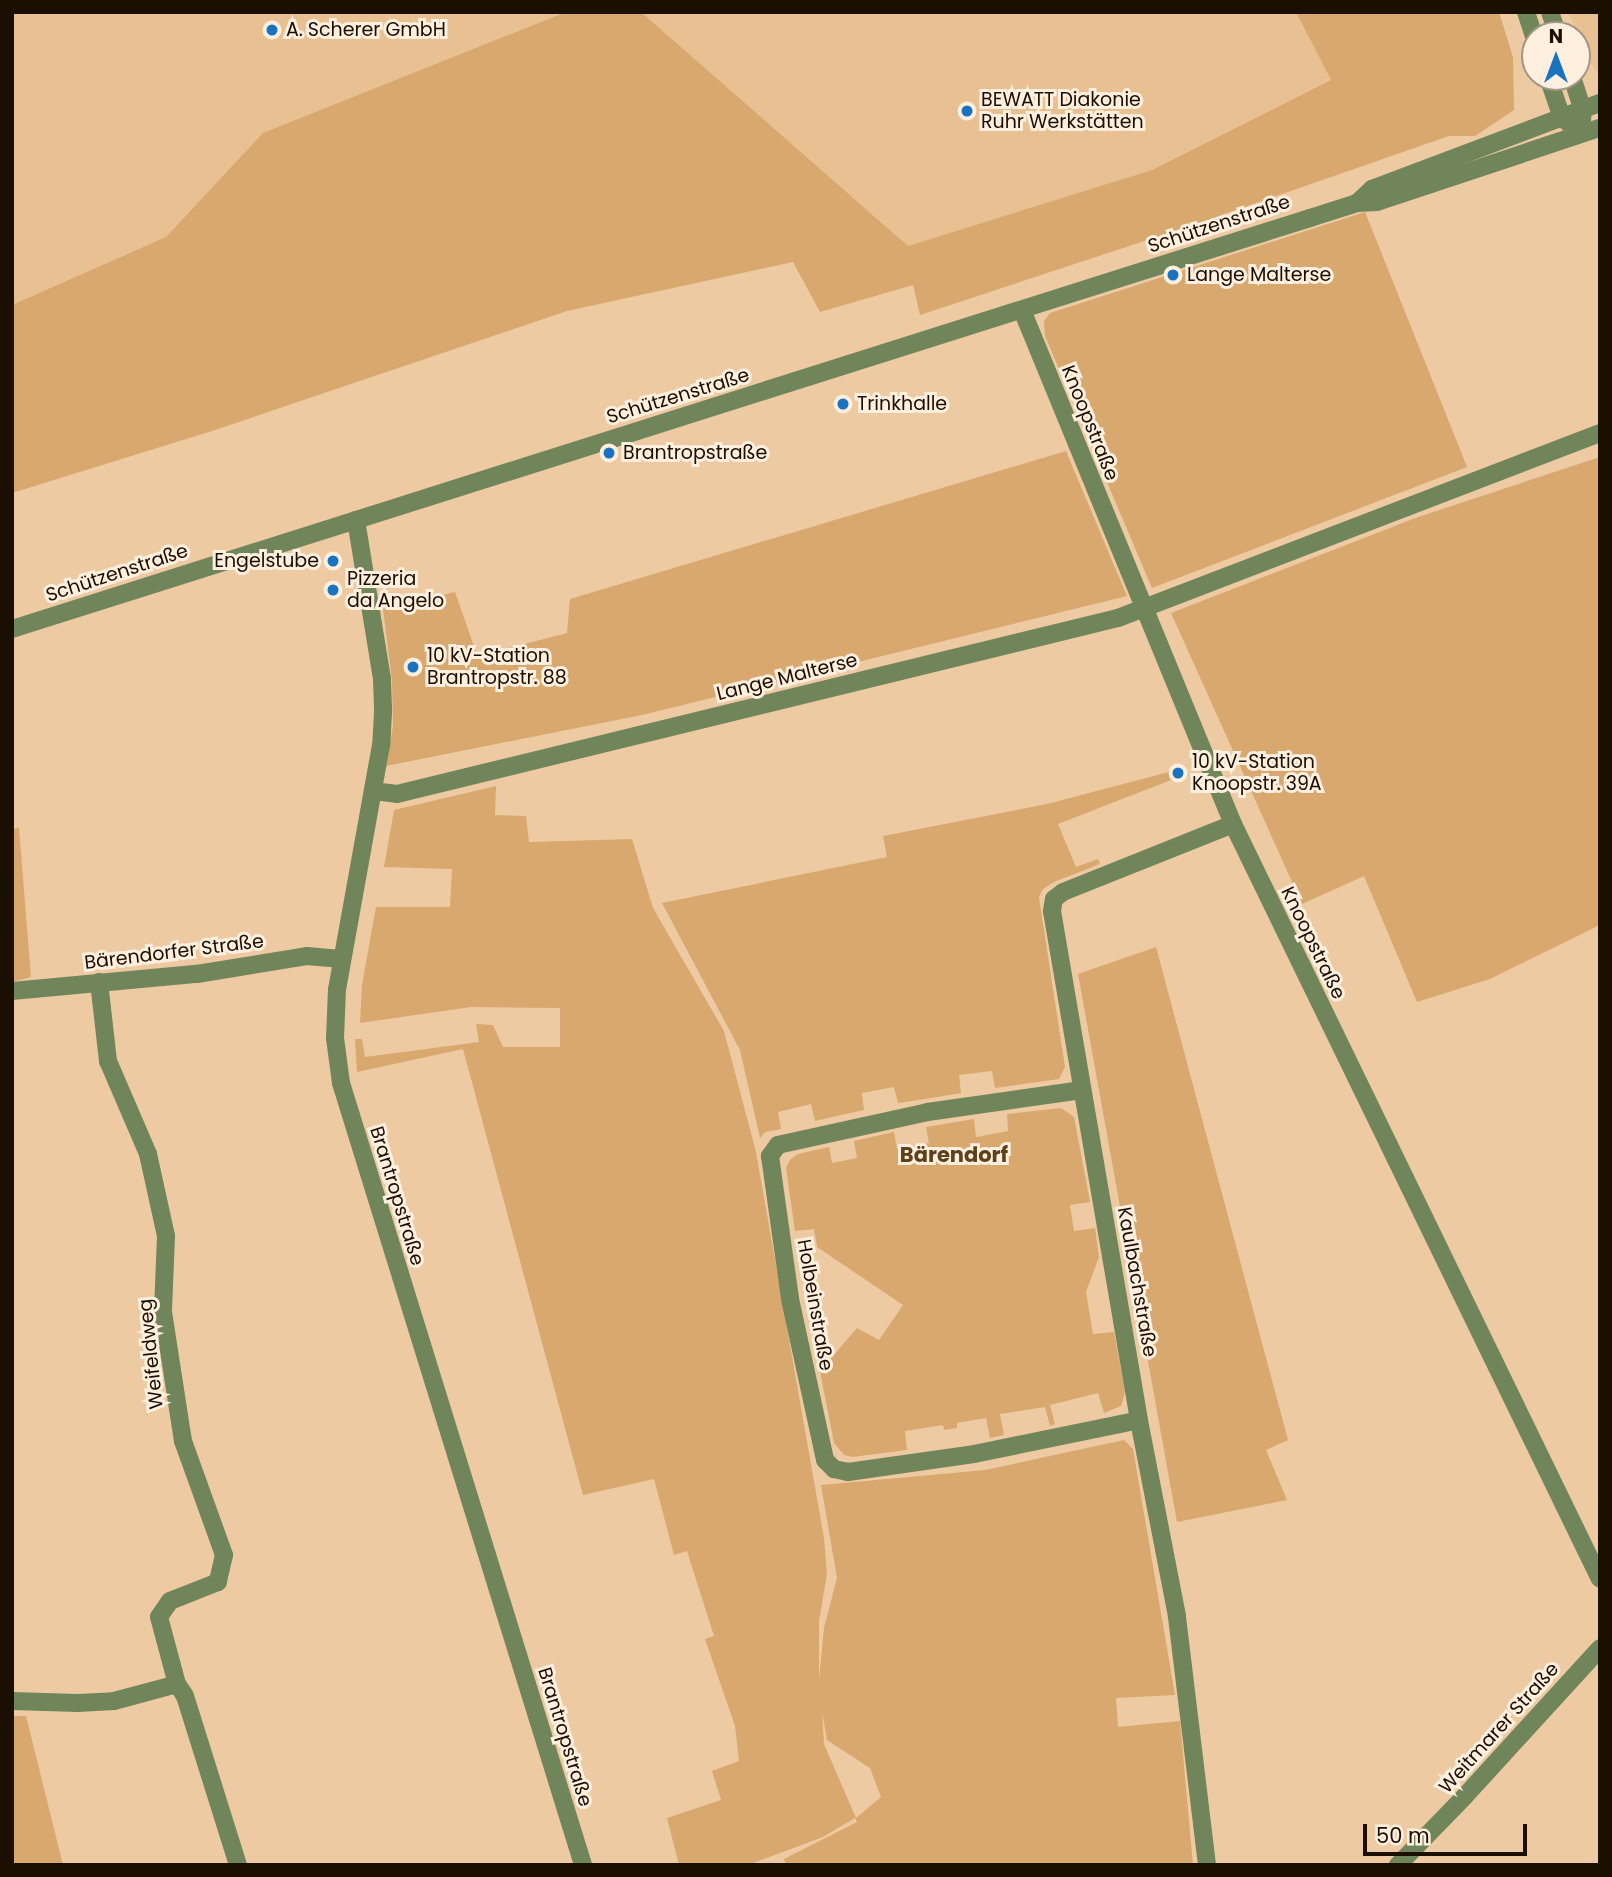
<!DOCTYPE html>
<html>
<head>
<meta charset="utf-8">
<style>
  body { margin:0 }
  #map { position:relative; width:1612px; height:1877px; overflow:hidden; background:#eecaa2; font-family:Poppins,sans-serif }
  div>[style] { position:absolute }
  .built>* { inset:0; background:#e8c091 }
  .green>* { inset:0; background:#d8a86f }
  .minor>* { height:18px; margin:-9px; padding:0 9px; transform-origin:9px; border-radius:9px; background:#70865a }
  .tertiary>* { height:18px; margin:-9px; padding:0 9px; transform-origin:9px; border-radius:9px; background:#70865a }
  .dots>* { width:19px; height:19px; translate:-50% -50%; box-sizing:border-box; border:4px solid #feefdf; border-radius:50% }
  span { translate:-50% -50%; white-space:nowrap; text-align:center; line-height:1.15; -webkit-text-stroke:6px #feefdf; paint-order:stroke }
  .poi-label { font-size:19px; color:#1b0f02 }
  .left { translate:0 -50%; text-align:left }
  .right { translate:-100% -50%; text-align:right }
  .street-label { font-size:19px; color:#1b0f02 }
  .neighbourhood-label { font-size:21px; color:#5e401a; font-weight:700 }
  .frame { position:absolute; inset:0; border:14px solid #1b0f02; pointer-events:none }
  .north { position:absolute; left:1521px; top:21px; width:70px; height:70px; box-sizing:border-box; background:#feefdf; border:2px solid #a39587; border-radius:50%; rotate:0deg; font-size:19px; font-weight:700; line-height:28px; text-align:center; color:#1b0f02 }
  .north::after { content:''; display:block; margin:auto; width:24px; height:32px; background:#1a73c1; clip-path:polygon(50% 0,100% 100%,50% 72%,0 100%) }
  .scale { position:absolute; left:1363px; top:1824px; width:164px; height:32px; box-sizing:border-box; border:4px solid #1b0f02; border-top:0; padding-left:9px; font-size:21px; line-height:24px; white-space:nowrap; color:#1b0f02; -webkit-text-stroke:5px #feefdf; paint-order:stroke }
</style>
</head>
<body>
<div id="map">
  <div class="built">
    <div style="clip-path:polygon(12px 12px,566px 12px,263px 133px,166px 237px,12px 305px)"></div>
    <div style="clip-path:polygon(641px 12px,1296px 12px,1331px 80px,1152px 170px,908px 246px)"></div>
    <div style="clip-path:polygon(1569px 12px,1600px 12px,1600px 72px,1595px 70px,1581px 47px)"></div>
  </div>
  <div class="green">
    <div style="clip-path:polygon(566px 12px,641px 12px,908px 246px,1152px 170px,1331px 80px,1296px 12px,1499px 12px,1513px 57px,1514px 110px,1475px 136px,1449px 136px,1190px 226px,920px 315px,913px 285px,820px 312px,793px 262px,567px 311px,212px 431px,12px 493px,12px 305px,166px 237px,263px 133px)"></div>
    <div style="clip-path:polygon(1365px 212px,1467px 467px,1152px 588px,1045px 336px,1044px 321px,1050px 313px)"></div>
    <div style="clip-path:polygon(1066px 451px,1127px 596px,642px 715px,386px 766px,393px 726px,392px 681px,383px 609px,455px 592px,477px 655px,509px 648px,567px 633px,570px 599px)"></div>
    <div style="clip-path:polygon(1600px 457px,1600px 925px,1490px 979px,1417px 1002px,1364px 876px,1302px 904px,1171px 613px,1418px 517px)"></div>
    <div style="clip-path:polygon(1169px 772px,1171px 780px,1058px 824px,1076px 867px,1098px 859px,1100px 864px,1054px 882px,1043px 889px,1039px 897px,1065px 1067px,1059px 1079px,995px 1088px,992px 1071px,959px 1075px,961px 1093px,925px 1099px,898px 1103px,894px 1087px,862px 1093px,864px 1110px,815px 1121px,811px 1104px,778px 1112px,781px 1129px,765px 1132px,760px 1138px,740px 1050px,662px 903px,887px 857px,883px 836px,1047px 804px)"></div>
    <div style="clip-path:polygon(evenodd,496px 786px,495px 815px,526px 816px,529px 842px,632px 839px,653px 908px,724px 1031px,756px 1152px,824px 1538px,827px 1574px,819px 1621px,819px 1680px,824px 1628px,837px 1578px,821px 1485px,985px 1470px,1124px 1440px,1133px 1449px,1175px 1695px,1116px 1698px,1118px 1727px,1180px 1721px,1193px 1865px,786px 1865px,784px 1859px,857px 1822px,855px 1818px,823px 1837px,748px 1865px,679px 1865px,667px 1818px,721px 1800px,712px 1771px,739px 1761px,735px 1726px,705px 1639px,714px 1636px,687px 1551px,674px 1555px,654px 1479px,583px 1495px,463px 1049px,357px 1072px,355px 1039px,362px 1039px,365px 1057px,479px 1042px,476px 1024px,493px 1025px,503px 1047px,560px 1047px,560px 1008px,471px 1007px,360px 1023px,362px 985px,376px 907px,450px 907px,452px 869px,384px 867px,394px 810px,496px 786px,822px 1711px,827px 1740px,870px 1768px,881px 1797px,856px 1818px,824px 1744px,822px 1711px)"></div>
    <div style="clip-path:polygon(19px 828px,31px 977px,12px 982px,12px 829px)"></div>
    <div style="clip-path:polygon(1156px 947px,1288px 1440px,1266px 1450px,1287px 1500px,1177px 1522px,1078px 974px)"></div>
    <div style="clip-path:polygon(1061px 1108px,1074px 1117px,1090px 1202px,1070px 1205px,1074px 1231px,1095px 1228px,1099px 1257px,1086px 1292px,1093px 1334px,1114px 1332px,1125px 1392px,1121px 1406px,1104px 1413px,1098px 1393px,1050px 1405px,1055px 1424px,1050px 1426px,1045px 1407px,1000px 1414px,1004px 1435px,990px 1438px,986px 1418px,957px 1423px,957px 1428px,944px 1430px,943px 1425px,905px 1431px,907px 1450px,852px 1457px,844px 1455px,834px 1443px,820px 1371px,857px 1328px,879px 1340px,903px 1305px,817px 1247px,814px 1229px,795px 1231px,786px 1168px,790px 1160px,798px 1154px,829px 1147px,832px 1163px,857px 1158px,854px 1141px,894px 1132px,897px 1149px,929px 1143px,926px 1127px,974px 1119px,976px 1137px,1008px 1131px,1007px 1114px)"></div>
    <div style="clip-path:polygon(12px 1716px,26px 1716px,63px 1865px,12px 1865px)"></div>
  </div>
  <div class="minor">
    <div style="left:1022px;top:310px;width:556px;rotate:67.68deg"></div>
    <div style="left:1233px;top:824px;width:839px;rotate:64.08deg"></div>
    <div style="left:356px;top:520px;width:161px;rotate:80.7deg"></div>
    <div style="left:382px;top:679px;width:33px;rotate:88deg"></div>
    <div style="left:383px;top:712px;width:33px;rotate:93deg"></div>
    <div style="left:381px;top:745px;width:248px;rotate:100.2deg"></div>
    <div style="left:337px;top:989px;width:49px;rotate:92.3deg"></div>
    <div style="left:335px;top:1038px;width:45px;rotate:82.4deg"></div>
    <div style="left:341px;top:1083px;width:819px;rotate:72.8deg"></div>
    <div style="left:373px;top:791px;width:24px;rotate:7deg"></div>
    <div style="left:397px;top:794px;width:742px;rotate:-13.72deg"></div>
    <div style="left:1118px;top:618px;width:516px;rotate:-21deg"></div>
    <div style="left:99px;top:982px;width:80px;rotate:83.5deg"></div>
    <div style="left:108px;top:1061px;width:101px;rotate:66.7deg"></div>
    <div style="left:148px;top:1154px;width:84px;rotate:77.6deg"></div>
    <div style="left:166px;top:1236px;width:76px;rotate:92.3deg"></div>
    <div style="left:163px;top:1312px;width:131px;rotate:81.2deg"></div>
    <div style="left:183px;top:1441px;width:121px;rotate:70.2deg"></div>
    <div style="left:224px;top:1555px;width:28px;rotate:103deg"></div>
    <div style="left:218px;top:1582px;width:52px;rotate:158.4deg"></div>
    <div style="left:170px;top:1601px;width:19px;rotate:125deg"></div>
    <div style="left:159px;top:1617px;width:69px;rotate:75deg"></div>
    <div style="left:177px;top:1684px;width:14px;rotate:56deg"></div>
    <div style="left:185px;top:1696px;width:177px;rotate:72.6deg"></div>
    <div style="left:12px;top:991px;width:186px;rotate:-5.3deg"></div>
    <div style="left:197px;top:974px;width:111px;rotate:-9.3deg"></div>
    <div style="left:307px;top:956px;width:34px;rotate:5deg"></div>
    <div style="left:1082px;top:1090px;width:156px;rotate:171.9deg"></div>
    <div style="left:928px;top:1112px;width:154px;rotate:167.6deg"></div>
    <div style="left:778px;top:1145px;width:14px;rotate:126deg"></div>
    <div style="left:770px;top:1156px;width:144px;rotate:82deg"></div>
    <div style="left:790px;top:1299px;width:165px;rotate:77.7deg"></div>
    <div style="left:825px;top:1460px;width:13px;rotate:45deg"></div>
    <div style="left:834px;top:1469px;width:14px;rotate:12deg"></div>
    <div style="left:848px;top:1472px;width:127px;rotate:-8.1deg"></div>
    <div style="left:974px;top:1454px;width:168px;rotate:-11.6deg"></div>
    <div style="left:12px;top:1701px;width:66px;rotate:1.7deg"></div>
    <div style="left:78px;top:1703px;width:36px;rotate:-3deg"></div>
    <div style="left:114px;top:1701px;width:65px;rotate:-15.1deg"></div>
    <div style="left:1207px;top:1865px;width:251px;rotate:-96.9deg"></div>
    <div style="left:1177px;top:1616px;width:200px;rotate:-101deg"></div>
    <div style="left:1139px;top:1420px;width:516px;rotate:-99.7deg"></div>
    <div style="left:1052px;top:911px;width:12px;rotate:-81deg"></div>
    <div style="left:1054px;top:899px;width:11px;rotate:-38deg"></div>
    <div style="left:1063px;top:892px;width:183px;rotate:-21.8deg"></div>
    <div style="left:1398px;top:1865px;width:96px;rotate:-45.8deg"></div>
    <div style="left:1465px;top:1796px;width:200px;rotate:-47.6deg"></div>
  </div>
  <div class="tertiary">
    <div style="left:1526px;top:12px;width:28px;rotate:72deg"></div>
    <div style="left:1550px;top:12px;width:24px;rotate:71deg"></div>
    <div style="left:1548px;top:77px;width:43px;rotate:71.1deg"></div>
    <div style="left:1562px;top:118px;width:11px;rotate:38deg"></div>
    <div style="left:1572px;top:77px;width:35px;rotate:72deg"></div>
    <div style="left:1583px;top:110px;width:10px;rotate:96deg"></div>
    <div style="left:1357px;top:203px;width:21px;rotate:-43deg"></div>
    <div style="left:1372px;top:189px;width:244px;rotate:-20.7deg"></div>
    <div style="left:12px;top:629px;width:1362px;rotate:-17.57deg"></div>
    <div style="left:1310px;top:218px;width:49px;rotate:-17.7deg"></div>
    <div style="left:1357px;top:203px;width:20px;rotate:-3deg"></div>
    <div style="left:1377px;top:202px;width:235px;rotate:-18.4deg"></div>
  </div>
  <div class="dots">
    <div style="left:272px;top:30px;background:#1a73c1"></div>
    <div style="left:967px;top:111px;background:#1a73c1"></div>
    <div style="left:1173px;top:275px;background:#1a73c1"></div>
    <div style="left:843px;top:404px;background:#1a73c1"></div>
    <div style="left:609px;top:453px;background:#1a73c1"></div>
    <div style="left:333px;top:561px;background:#1a73c1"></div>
    <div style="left:333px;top:590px;background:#1a73c1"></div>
    <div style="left:413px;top:667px;background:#1a73c1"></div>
    <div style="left:1178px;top:773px;background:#1a73c1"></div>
  </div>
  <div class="poi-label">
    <span class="left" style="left:286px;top:30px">A. Scherer GmbH</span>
    <span class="left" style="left:981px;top:111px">BEWATT Diakonie<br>Ruhr Werkstätten</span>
    <span class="left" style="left:1187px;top:275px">Lange Malterse</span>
    <span class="left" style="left:857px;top:404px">Trinkhalle</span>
    <span class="left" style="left:623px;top:453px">Brantropstraße</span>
    <span class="right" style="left:319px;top:561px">Engelstube</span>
    <span class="left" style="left:347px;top:590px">Pizzeria<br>da Angelo</span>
    <span class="left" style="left:427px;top:667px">10 kV-Station<br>Brantropstr. 88</span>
    <span class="left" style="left:1192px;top:773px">10 kV-Station<br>Knoopstr. 39A</span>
  </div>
  <div class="street-label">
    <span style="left:1219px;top:224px;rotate:-18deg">Schützenstraße</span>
    <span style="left:678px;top:396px;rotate:-17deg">Schützenstraße</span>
    <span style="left:1090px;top:423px;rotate:68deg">Knoopstraße</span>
    <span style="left:117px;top:573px;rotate:-18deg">Schützenstraße</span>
    <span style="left:787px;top:677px;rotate:-14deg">Lange Malterse</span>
    <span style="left:1313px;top:943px;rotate:64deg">Knoopstraße</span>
    <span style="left:174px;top:952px;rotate:-7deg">Bärendorfer Straße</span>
    <span style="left:397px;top:1196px;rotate:73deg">Brantropstraße</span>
    <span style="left:1137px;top:1282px;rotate:80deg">Kaulbachstraße</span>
    <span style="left:815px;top:1305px;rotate:80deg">Holbeinstraße</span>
    <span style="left:151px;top:1354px;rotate:-96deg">Weifeldweg</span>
    <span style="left:1499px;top:1728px;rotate:-48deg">Weitmarer Straße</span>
    <span style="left:565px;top:1737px;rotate:73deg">Brantropstraße</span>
  </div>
  <div class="neighbourhood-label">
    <span style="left:954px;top:1155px">Bärendorf</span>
  </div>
  <div class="frame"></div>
  <div class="north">N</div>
  <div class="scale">50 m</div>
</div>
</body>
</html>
